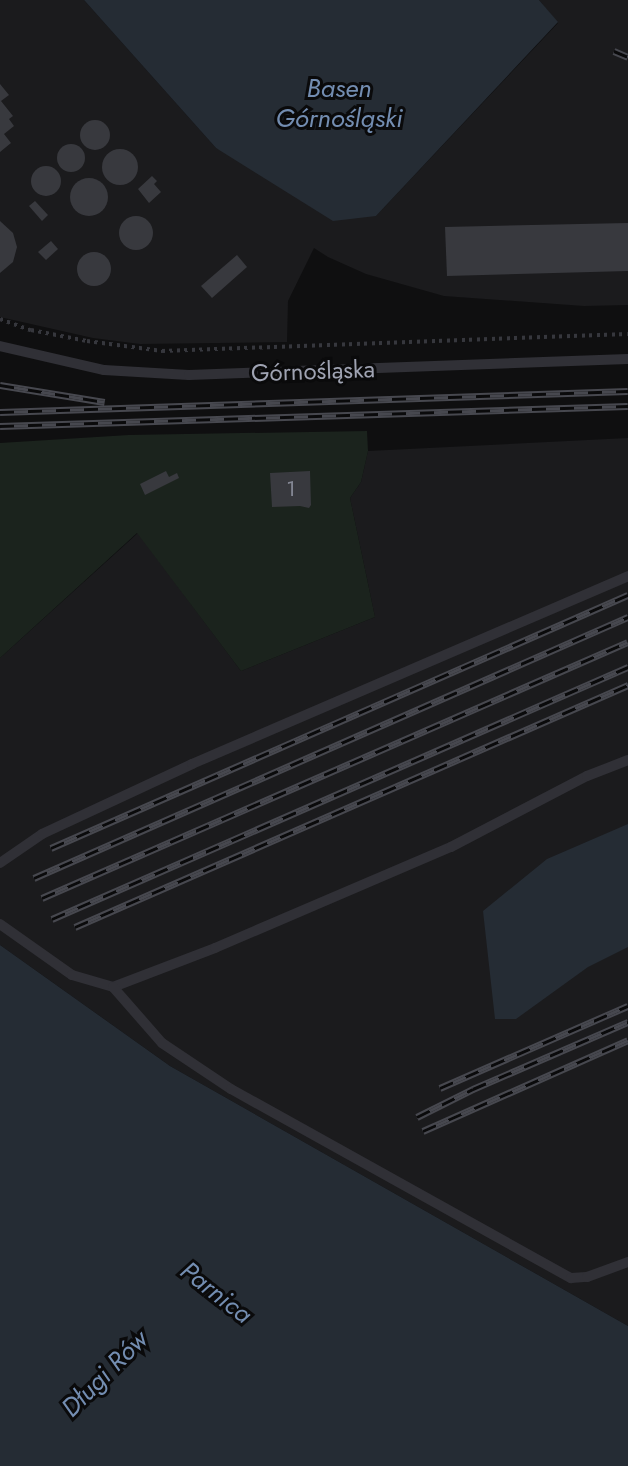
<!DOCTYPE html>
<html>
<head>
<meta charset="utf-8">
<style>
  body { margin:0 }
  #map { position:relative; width:628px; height:1466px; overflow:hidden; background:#0f0f10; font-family:Jost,sans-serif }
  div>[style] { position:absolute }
  .built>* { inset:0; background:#1b1b1d }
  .green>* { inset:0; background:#1b231d }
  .water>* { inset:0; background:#252c34 }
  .building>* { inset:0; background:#38393e }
  .round { border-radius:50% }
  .path>* { height:4px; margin-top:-2px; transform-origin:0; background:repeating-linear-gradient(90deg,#36373d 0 3px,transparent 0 7.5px) }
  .lane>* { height:10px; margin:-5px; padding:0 5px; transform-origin:5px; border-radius:5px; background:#303036 }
  .rail>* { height:7px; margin-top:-3.5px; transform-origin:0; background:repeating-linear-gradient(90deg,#0a0a0b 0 14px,#47484f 0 28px); box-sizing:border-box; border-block:2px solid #47484f }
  span { translate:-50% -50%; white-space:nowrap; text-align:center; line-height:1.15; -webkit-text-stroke:6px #0a0a0b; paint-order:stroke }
  .number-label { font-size:21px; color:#858895 }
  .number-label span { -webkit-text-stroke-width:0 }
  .street-label { font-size:24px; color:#9fa3b2 }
  .water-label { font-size:26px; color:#738db1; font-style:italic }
</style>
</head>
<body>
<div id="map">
  <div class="built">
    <div style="clip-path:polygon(0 0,84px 0,216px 148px,376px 216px,558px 23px,539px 0,628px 0,628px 305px,584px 306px,444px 296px,366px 274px,328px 257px,314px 248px,288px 301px,287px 342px,140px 344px,93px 338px,0 317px)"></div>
    <div style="clip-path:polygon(628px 438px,628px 1326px,170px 1066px,0 945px,0 658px,138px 533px,241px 671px,375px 617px,350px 498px,361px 482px,368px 451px)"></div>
  </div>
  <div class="green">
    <div style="clip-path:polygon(367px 431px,368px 451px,361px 482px,350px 498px,375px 617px,241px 671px,137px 533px,0 658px,0 443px,129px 435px)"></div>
  </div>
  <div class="water">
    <div style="clip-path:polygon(84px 0,539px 0,558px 22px,376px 216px,333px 221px,216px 148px)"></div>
    <div style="clip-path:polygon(628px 824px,628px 947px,588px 967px,516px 1019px,495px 1019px,483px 911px,547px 859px)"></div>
    <div style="clip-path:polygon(0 945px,170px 1066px,628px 1326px,628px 1466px,0 1466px)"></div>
  </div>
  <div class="building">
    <div style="clip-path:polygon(0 84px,9px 95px,1px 101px,13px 116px,9px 119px,14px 126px,4px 134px,11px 143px,0 152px)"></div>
    <div class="round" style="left:80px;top:120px;width:30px;height:30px"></div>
    <div class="round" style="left:57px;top:144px;width:28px;height:28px"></div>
    <div class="round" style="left:102px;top:149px;width:36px;height:36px"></div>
    <div class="round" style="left:31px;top:166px;width:30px;height:30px"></div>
    <div style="clip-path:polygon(152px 176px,157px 181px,154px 184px,161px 192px,149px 203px,138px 189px)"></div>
    <div class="round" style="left:70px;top:178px;width:38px;height:38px"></div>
    <div style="clip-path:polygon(35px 201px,48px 215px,42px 221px,29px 206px)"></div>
    <div class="round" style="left:119px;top:216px;width:34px;height:34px"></div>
    <div style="clip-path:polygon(0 221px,13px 233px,17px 247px,13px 262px,0 273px)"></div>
    <div style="clip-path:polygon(628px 223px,628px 271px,447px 276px,445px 227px)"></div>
    <div style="clip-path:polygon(51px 241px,58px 249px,46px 260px,38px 252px)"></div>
    <div class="round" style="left:77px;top:252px;width:34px;height:34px"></div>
    <div style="clip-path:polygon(237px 255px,247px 267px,212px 298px,201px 286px)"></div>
    <div style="clip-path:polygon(166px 471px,169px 477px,177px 473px,179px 478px,145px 495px,140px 484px)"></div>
    <div style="clip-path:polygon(310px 471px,311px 505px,309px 508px,300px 506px,272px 507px,270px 473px)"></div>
  </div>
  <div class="path">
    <div style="left:0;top:319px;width:33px;rotate:20deg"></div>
    <div style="left:31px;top:330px;width:57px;rotate:11.1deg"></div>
    <div style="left:87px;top:341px;width:76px;rotate:7.6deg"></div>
    <div style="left:162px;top:351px;width:466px;rotate:-2.1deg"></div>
  </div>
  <div class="lane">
    <div style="left:0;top:346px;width:107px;rotate:13deg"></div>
    <div style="left:104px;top:370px;width:85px;rotate:3.4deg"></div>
    <div style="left:189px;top:375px;width:439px;rotate:-2.1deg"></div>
    <div style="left:0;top:863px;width:51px;rotate:-34.6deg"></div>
    <div style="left:42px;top:834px;width:166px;rotate:-25deg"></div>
    <div style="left:192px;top:764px;width:475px;rotate:-23.3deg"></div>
    <div style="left:0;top:924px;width:88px;rotate:35.3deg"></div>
    <div style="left:72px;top:975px;width:43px;rotate:16.3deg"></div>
    <div style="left:113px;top:987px;width:109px;rotate:-20.9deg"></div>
    <div style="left:215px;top:948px;width:257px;rotate:-23.2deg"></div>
    <div style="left:451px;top:847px;width:153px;rotate:-27.6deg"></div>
    <div style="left:587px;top:776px;width:44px;rotate:-21.3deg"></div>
    <div style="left:113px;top:987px;width:74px;rotate:48.8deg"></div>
    <div style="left:162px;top:1043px;width:83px;rotate:33.7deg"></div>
    <div style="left:231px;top:1089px;width:389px;rotate:29.1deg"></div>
    <div style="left:571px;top:1278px;width:16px;rotate:-4deg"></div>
    <div style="left:587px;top:1277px;width:44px;rotate:-20.1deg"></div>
  </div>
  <div class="rail">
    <div style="left:614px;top:51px;width:15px;rotate:23deg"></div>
    <div style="left:0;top:385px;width:106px;rotate:9.2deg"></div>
    <div style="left:0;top:412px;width:628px;rotate:-1.92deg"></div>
    <div style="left:0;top:426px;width:628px;rotate:-1.82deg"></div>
    <div style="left:51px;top:848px;width:630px;rotate:-23.68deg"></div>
    <div style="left:34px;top:878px;width:649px;rotate:-23.72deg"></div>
    <div style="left:42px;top:898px;width:639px;rotate:-23.6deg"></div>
    <div style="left:52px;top:919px;width:629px;rotate:-23.63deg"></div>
    <div style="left:75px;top:927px;width:604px;rotate:-23.63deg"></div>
    <div style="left:440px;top:1088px;width:205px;rotate:-23.6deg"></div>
    <div style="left:417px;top:1117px;width:63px;rotate:-26.6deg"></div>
    <div style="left:473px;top:1089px;width:169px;rotate:-23.4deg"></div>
    <div style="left:423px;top:1131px;width:224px;rotate:-23.9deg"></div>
  </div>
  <div class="number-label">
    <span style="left:291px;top:489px">1</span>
  </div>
  <div class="street-label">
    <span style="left:313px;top:371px;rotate:-2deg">Górnośląska</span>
  </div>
  <div class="water-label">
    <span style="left:339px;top:104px">Basen<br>Górnośląski</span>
    <span style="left:216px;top:1293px;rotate:38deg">Parnica</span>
    <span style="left:105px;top:1374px;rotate:-45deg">Długi Rów</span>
  </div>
</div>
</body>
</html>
